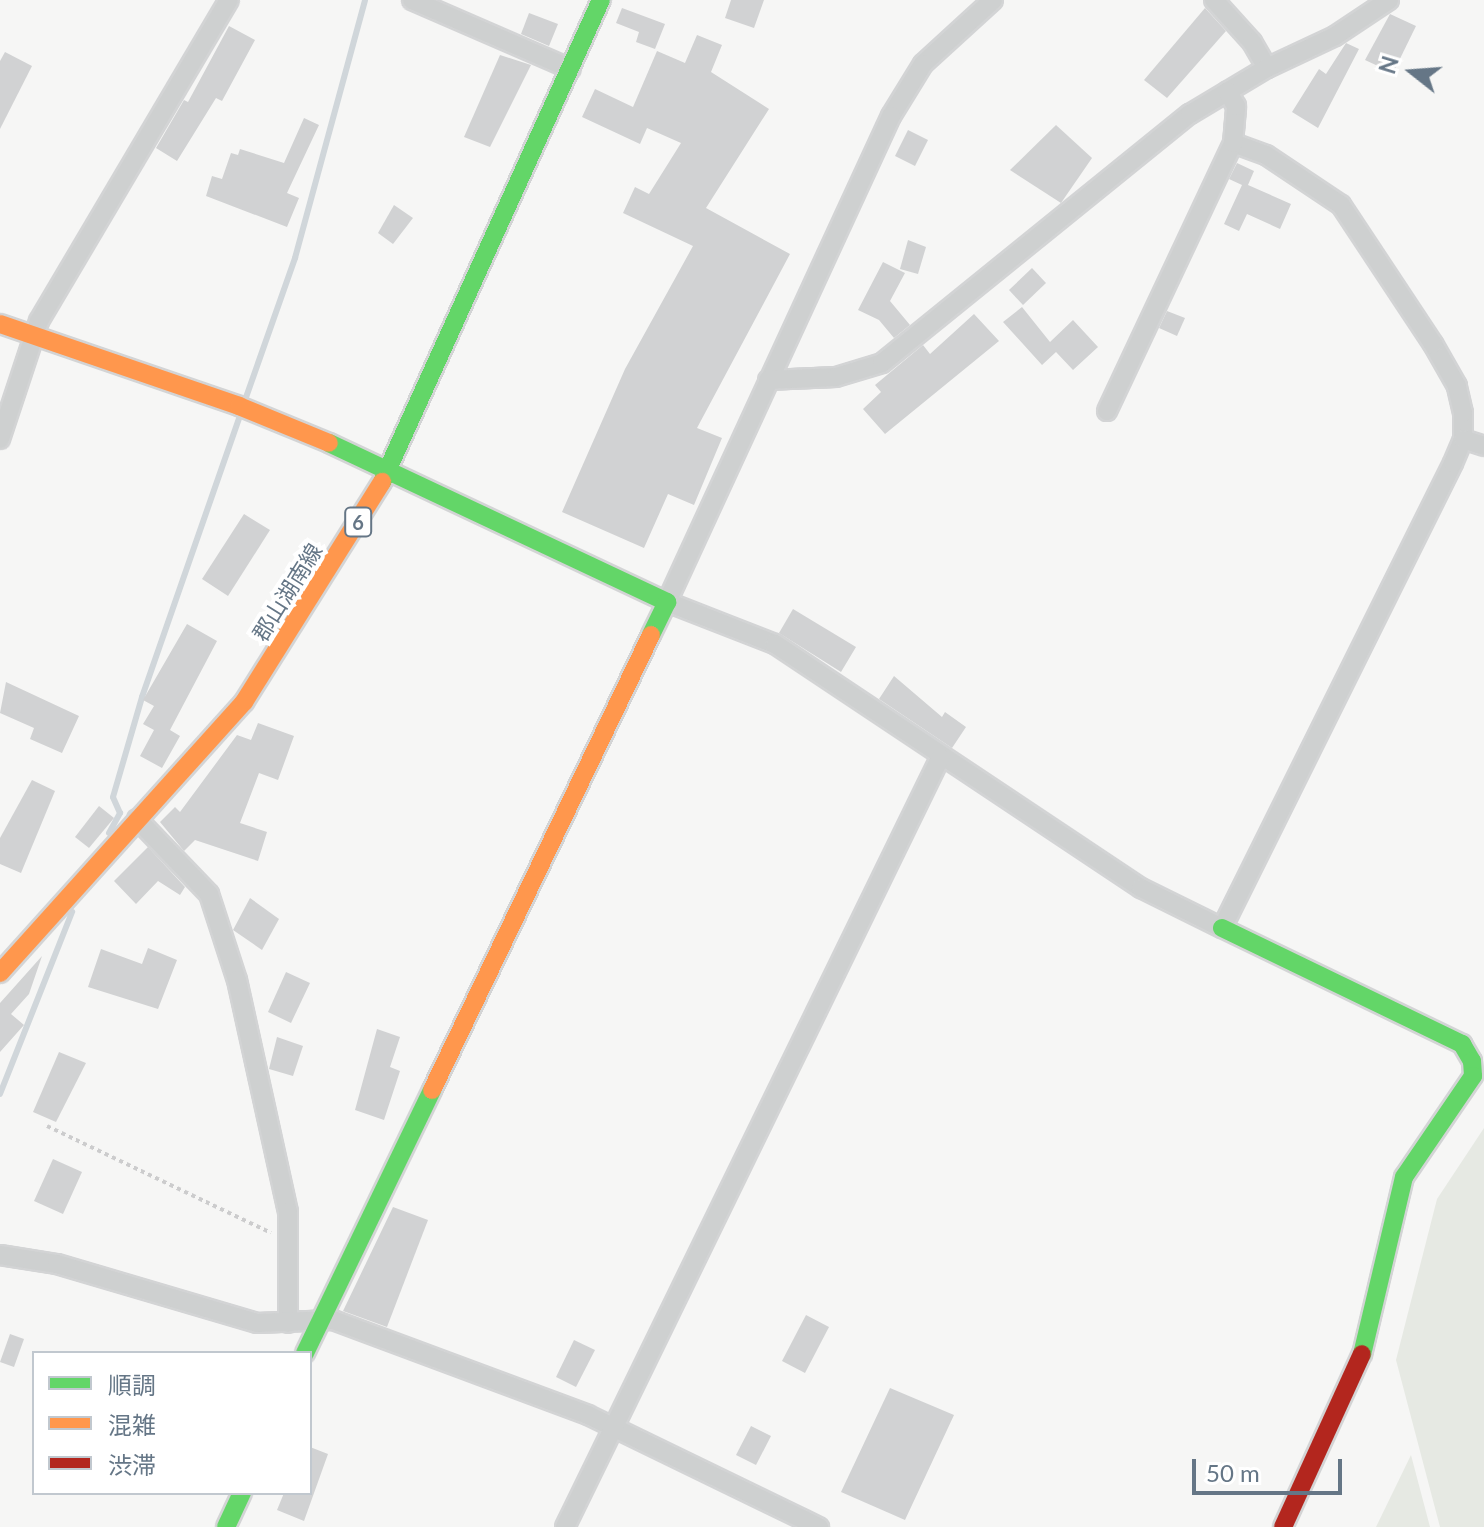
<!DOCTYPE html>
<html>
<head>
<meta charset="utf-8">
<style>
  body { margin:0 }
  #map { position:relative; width:1484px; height:1527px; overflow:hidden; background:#f6f6f5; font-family:Lato,"Noto Sans JP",sans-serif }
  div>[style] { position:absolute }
  .green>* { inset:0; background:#e6e9e3 }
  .stream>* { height:6px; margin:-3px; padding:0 3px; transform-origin:3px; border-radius:3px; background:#d0d6da }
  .building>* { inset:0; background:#d1d2d3 }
  .path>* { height:4px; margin-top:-2px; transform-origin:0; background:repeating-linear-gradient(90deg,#cccccd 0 4px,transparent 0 8px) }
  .roads { filter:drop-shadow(2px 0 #d3d4d5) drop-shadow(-2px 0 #d3d4d5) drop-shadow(0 2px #d3d4d5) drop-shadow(0 -2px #d3d4d5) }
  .street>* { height:18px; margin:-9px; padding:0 9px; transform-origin:9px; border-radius:9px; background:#ced0d0 }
  .fast>* { height:18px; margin:-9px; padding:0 9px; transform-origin:9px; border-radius:9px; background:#63d668 }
  .slow>* { height:18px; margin:-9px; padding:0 9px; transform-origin:9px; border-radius:9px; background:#ff974d }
  .jam>* { height:18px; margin:-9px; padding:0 9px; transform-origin:9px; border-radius:9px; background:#b3261e }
  span { translate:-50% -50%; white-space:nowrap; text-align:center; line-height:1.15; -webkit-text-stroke:8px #fff; paint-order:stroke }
  .shield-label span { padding:2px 6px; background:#fff; border:2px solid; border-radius:6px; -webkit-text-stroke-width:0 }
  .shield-label { font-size:20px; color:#657686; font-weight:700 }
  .street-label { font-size:22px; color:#657686 }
  .legend { position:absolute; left:32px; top:1351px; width:280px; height:144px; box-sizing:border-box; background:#fff; border:2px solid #c1c8cf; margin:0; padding:10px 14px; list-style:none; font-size:24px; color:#657686 }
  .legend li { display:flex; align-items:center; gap:16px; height:40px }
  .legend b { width:40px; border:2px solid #c1c8cf }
  .north { position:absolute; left:1372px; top:32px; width:80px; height:80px; -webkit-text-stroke:6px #fff; paint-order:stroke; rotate:287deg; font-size:22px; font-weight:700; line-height:32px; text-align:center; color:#657686 }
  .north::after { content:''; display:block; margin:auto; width:28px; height:36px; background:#657686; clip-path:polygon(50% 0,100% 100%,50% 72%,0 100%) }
  .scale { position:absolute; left:1192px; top:1459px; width:150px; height:36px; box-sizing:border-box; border:4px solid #657686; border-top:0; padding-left:10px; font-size:24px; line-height:28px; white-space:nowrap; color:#657686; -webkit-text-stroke:6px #fff; paint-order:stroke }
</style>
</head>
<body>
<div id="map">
  <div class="green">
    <div style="clip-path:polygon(1484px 1128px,1484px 1527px,1440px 1527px,1396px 1360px,1437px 1199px)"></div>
    <div style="clip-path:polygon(1411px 1455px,1430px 1527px,1376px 1527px)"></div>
  </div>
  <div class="stream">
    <div style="left:244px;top:403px;width:154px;rotate:-70.6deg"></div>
    <div style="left:295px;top:258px;width:267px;rotate:-74.8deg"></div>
    <div style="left:109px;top:833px;width:23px;rotate:-61deg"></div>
    <div style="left:120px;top:813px;width:17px;rotate:-114deg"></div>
    <div style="left:113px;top:797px;width:104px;rotate:-73.8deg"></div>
    <div style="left:142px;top:697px;width:301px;rotate:-70.8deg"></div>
    <div style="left:0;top:1094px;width:196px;rotate:-68.4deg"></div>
  </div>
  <div class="building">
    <div style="clip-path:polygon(731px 0,764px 0,754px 28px,725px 18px)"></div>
    <div style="clip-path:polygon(622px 8px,665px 24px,655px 49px,636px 42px,639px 32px,616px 23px)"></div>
    <div style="clip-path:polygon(1205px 8px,1226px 31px,1167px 98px,1144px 80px)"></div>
    <div style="clip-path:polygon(529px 13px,558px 24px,549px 46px,521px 34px)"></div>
    <div style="clip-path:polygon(1390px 14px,1416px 26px,1393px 73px,1365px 60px)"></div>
    <div style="clip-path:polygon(229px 26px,255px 40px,222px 101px,216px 98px,177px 161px,156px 148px,184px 100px,188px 102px)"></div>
    <div style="clip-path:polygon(697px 35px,722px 45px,711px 72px,769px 109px,706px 208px,790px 254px,697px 428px,722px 438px,694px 505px,668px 494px,644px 548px,562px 512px,625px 369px,693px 246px,623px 213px,635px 187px,649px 194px,681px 143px,647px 128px,640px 144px,582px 117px,595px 89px,633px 107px,657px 51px,685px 63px)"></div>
    <div style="clip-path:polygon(1346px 43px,1359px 49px,1318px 128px,1292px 112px,1319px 69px,1326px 74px)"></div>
    <div style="clip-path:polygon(5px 52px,32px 66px,0 129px,0 61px)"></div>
    <div style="clip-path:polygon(500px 55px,531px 65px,490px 147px,464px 137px)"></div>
    <div style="clip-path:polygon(304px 118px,319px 125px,287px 193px,299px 198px,287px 227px,206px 196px,212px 176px,222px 179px,231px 153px,238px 155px,240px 149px,284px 163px)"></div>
    <div style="clip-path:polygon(1056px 125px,1092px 158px,1061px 203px,1010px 170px)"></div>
    <div style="clip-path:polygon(908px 130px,928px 140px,915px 166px,895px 156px)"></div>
    <div style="clip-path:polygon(1237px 163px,1254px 171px,1248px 185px,1291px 204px,1280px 229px,1247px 214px,1239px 231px,1224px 224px,1242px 185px,1229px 179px)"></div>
    <div style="clip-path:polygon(394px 205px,413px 218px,393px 244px,378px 233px)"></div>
    <div style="clip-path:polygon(908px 240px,926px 247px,918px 274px,900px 269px)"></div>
    <div style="clip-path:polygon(883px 262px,905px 273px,890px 301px,910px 325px,894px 338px,879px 320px,858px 310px)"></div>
    <div style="clip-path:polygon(1032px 268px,1046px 283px,1023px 305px,1009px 290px)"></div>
    <div style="clip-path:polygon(1022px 307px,1050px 342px,1073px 320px,1098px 347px,1073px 370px,1056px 352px,1042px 365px,1003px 322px)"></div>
    <div style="clip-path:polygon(1167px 311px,1185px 318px,1177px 336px,1159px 328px)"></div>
    <div style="clip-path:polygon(974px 314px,999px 341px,885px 434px,863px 409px,881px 392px,875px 385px,923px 345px,930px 354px)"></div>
    <div style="clip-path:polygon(244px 514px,270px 530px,228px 596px,202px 579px)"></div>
    <div style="clip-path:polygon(793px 609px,856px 647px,841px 672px,779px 633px)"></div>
    <div style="clip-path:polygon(187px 624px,217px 641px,170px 730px,180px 736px,162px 768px,140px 756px,154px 730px,143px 724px,154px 706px,143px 700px)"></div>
    <div style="clip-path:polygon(894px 676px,942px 717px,945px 712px,966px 727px,952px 748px,879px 699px)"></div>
    <div style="clip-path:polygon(6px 682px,79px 716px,62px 753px,30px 739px,34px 728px,0 713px)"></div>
    <div style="clip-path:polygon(258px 723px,294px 736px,278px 780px,259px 773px,240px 823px,267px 832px,258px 861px,195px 840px,184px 851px,160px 822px,175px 807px,180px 812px,237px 735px,251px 740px)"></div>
    <div style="clip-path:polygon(32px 780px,55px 791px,21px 873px,0 864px,0 838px)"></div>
    <div style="clip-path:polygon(99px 806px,114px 818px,89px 848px,75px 837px)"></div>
    <div style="clip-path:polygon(148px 847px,185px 887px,180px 895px,158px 881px,136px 904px,114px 881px)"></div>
    <div style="clip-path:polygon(250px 898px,279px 919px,262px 950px,233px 930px)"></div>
    <div style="clip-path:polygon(148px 948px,177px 960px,158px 1009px,88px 987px,101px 949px,142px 964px)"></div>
    <div style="clip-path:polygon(42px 956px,29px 994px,11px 1014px,24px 1025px,0 1052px,0 1003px)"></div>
    <div style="clip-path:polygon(286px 972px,310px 983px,291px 1023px,268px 1012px)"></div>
    <div style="clip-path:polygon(377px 1029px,400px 1037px,390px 1067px,400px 1071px,384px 1120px,355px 1110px)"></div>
    <div style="clip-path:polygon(277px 1037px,303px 1046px,293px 1076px,269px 1069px)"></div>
    <div style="clip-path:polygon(59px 1052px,86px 1063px,56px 1122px,33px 1112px)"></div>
    <div style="clip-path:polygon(53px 1159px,82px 1172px,63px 1214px,34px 1201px)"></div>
    <div style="clip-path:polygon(393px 1207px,428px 1220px,387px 1327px,343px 1311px)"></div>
    <div style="clip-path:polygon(806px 1315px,829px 1327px,805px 1373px,782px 1361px)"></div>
    <div style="clip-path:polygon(10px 1334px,24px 1339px,14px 1367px,0 1362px)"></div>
    <div style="clip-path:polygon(574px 1340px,595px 1350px,576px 1387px,556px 1377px)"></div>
    <div style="clip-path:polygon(890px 1388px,954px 1415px,905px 1520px,841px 1492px)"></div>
    <div style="clip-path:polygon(751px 1426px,771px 1436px,756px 1465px,736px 1455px)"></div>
    <div style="clip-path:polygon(310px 1447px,328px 1454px,304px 1521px,277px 1510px,284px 1493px,310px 1493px)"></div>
  </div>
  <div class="path">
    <div style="left:47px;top:1126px;width:248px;rotate:25.5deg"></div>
  </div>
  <div class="roads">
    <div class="street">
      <div style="left:412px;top:0;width:173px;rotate:23.5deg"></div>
      <div style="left:993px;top:0;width:95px;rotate:137.6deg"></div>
      <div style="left:923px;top:64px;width:61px;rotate:121.6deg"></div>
      <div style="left:891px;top:116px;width:535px;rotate:114.75deg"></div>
      <div style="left:667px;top:602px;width:116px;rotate:21.3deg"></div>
      <div style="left:775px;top:644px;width:440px;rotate:33.7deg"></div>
      <div style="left:1141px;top:888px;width:90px;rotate:26.3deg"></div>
      <div style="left:1222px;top:928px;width:519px;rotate:-63.58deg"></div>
      <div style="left:1453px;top:463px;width:26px;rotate:-67deg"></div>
      <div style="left:1463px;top:439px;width:26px;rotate:-90deg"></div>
      <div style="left:1463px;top:413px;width:28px;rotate:-103deg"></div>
      <div style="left:1457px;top:386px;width:48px;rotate:-119.7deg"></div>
      <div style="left:1433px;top:344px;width:167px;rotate:-123.5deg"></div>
      <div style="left:1341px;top:205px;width:90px;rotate:-146.3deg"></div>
      <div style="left:1266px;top:155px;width:35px;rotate:-160deg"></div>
      <div style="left:1214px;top:0;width:57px;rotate:47.9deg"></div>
      <div style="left:1252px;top:42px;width:30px;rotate:60deg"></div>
      <div style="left:768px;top:380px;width:68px;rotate:-2.5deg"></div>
      <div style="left:836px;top:377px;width:48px;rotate:-16.9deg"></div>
      <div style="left:882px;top:363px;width:396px;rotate:-39deg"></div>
      <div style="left:1190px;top:114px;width:90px;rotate:-30.9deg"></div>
      <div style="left:1267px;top:68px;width:75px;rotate:-25.2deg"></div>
      <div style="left:1335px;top:36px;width:65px;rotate:-33.7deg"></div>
      <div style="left:1107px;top:411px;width:296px;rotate:-64.8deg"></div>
      <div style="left:1233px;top:143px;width:37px;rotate:-85deg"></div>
      <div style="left:1236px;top:106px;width:17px;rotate:-121deg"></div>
      <div style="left:0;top:439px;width:124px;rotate:-71.7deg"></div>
      <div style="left:39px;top:321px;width:373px;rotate:-59.4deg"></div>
      <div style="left:1463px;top:439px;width:22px;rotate:18deg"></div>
      <div style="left:137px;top:819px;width:104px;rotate:46.2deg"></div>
      <div style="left:209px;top:894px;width:90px;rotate:72deg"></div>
      <div style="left:237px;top:980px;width:238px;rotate:77.6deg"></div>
      <div style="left:288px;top:1212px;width:111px;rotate:90deg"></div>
      <div style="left:0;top:1255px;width:58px;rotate:9deg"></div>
      <div style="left:57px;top:1264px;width:209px;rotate:16.4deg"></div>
      <div style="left:257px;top:1323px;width:76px;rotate:-2.3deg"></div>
      <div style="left:333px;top:1320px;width:272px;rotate:20.4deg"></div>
      <div style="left:588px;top:1415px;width:257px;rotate:25.9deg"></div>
      <div style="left:565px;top:1527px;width:856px;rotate:-64deg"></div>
    </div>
    <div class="fast">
      <div style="left:329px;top:443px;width:374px;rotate:25.2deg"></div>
      <div style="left:667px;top:602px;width:37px;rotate:116deg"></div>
      <div style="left:382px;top:482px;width:529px;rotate:-65.57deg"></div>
      <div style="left:1222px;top:928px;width:267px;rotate:25.8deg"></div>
      <div style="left:1462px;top:1044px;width:20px;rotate:60deg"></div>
      <div style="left:1472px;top:1061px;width:15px;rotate:86deg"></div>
      <div style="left:1473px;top:1076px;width:122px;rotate:124.3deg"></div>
      <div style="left:1404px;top:1177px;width:182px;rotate:103.3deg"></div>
      <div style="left:305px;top:1353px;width:292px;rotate:-64.2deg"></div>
      <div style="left:226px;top:1527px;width:38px;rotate:-65deg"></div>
    </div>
    <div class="slow">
      <div style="left:0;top:324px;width:253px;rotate:18.9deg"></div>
      <div style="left:239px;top:406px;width:97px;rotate:22.3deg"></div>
      <div style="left:0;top:973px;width:365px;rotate:-48deg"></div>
      <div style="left:244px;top:702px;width:260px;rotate:-57.9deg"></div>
      <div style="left:432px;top:1090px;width:505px;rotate:-64.3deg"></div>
    </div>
    <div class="jam">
      <div style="left:1283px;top:1527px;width:190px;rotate:-65.5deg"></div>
    </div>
  </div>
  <div class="shield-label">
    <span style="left:358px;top:522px">6</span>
  </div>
  <div class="street-label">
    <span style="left:287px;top:592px;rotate:-58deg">郡山湖南線</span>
  </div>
  <ul class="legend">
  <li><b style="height:10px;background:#63d668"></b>順調</li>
  <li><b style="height:10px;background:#ff974d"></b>混雑</li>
  <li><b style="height:10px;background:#b3261e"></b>渋滞</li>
  </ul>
  <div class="north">N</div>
  <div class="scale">50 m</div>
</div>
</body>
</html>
